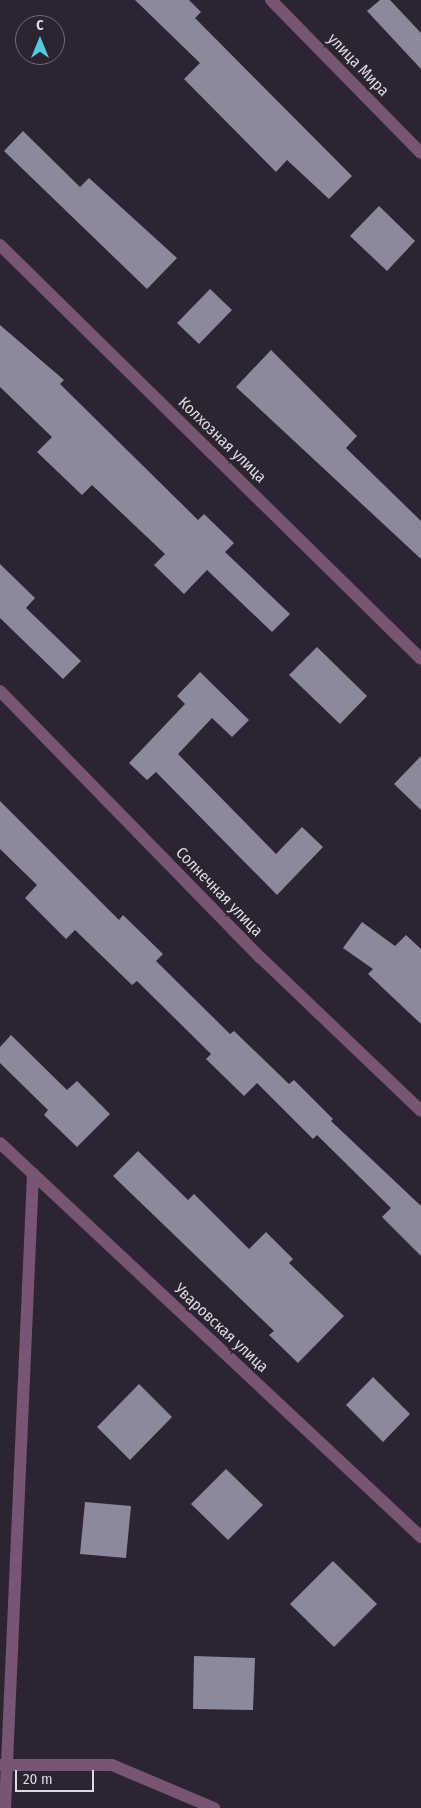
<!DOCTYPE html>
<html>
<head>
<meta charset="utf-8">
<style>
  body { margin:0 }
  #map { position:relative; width:421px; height:1808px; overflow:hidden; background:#2d2433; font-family:"Fira Sans Condensed",sans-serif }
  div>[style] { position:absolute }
  .building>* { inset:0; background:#8c899d }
  .minor>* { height:12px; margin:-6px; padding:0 6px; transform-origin:6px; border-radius:6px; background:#785573 }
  span { translate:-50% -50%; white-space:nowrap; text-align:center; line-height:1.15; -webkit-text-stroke:5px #2d2433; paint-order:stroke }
  .street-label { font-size:16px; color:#ded9e2 }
  .north { position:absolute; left:15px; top:15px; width:50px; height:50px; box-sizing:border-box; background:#2d2433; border:1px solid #746c79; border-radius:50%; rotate:0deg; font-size:14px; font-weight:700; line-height:20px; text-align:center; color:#ded9e2 }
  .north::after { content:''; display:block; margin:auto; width:18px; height:22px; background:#55cadf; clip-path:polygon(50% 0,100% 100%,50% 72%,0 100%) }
  .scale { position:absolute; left:15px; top:1770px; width:79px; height:22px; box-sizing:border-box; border:2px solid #ded9e2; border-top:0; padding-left:6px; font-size:15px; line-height:18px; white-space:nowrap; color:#ded9e2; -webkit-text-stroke:4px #2d2433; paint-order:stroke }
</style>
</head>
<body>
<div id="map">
  <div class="building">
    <div style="clip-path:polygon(135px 0,189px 0,201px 12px,195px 18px,352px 176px,329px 199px,287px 160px,276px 172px,184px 79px,200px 63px)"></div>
    <div style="clip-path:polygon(380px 0,390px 0,421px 33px,421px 69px,367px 11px)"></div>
    <div style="clip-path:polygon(23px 131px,80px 187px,89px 178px,177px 258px,147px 289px,4px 151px)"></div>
    <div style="clip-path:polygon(379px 206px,415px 241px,387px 271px,350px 236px)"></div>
    <div style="clip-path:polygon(210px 289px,232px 310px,199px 344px,177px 323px)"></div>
    <div style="clip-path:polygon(0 325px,64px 380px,60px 384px,198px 520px,204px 514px,234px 543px,225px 552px,290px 614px,272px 632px,207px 570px,184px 594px,154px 565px,165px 554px,92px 485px,82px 495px,37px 452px,52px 437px,0 387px)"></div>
    <div style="clip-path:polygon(271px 350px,357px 436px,346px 448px,421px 521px,421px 559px,236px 387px)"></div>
    <div style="clip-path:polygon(0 564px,35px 598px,26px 608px,81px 661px,63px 679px,0 618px)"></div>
    <div style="clip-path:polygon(317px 647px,367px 696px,340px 724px,289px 675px)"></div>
    <div style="clip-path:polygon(200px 672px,249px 720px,232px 737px,212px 718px,178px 754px,276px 854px,302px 827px,323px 847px,277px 895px,156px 772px,147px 780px,129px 763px,185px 704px,177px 696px)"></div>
    <div style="clip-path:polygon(421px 756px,421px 810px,394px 784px)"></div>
    <div style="clip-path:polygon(0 801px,119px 920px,123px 915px,163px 954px,156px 961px,230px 1034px,234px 1031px,289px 1084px,294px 1080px,333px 1119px,331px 1121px,421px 1206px,421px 1256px,382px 1217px,391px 1208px,317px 1135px,313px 1139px,257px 1083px,244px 1096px,206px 1059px,211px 1054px,137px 981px,132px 985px,75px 930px,66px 939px,25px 898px,37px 885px,0 849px)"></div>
    <div style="clip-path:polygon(362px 922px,395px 946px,406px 935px,421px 949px,421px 1024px,368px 974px,373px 969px,343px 948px)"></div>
    <div style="clip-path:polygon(11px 1035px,67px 1090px,77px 1081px,110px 1114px,77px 1147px,44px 1115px,48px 1110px,0 1063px,0 1047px)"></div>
    <div style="clip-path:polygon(138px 1151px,188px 1200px,194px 1194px,249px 1249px,266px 1232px,293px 1259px,289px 1263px,344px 1316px,298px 1363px,269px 1335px,274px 1331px,113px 1176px)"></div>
    <div style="clip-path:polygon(373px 1377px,410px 1414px,383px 1442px,346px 1405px)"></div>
    <div style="clip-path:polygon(139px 1384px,172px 1417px,130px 1460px,97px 1427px)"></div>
    <div style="clip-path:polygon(226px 1469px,263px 1505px,228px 1540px,191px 1504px)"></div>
    <div style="clip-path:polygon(85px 1502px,131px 1506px,126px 1558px,80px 1554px)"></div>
    <div style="clip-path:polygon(333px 1561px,377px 1604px,334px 1647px,290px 1604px)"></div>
    <div style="clip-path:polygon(194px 1656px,255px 1658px,253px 1710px,193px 1709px)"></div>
  </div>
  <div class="minor">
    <div style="left:271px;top:0;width:214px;rotate:45.6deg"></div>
    <div style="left:0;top:245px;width:590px;rotate:44.52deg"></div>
    <div style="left:0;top:691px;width:373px;rotate:45.7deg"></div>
    <div style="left:261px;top:958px;width:221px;rotate:43.7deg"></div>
    <div style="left:0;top:1143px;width:577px;rotate:43.1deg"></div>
    <div style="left:0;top:1765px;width:112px"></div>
    <div style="left:112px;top:1765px;width:111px;rotate:22.9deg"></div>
    <div style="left:5px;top:1808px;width:635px;rotate:-87.47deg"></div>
  </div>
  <div class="street-label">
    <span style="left:358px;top:65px;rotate:46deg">улица Мира</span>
    <span style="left:222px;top:440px;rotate:44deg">Колхозная улица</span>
    <span style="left:219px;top:892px;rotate:46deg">Солнечная улица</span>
    <span style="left:221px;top:1328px;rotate:43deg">Уваровская улица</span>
  </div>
  <div class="north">С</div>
  <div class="scale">20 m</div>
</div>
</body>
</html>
